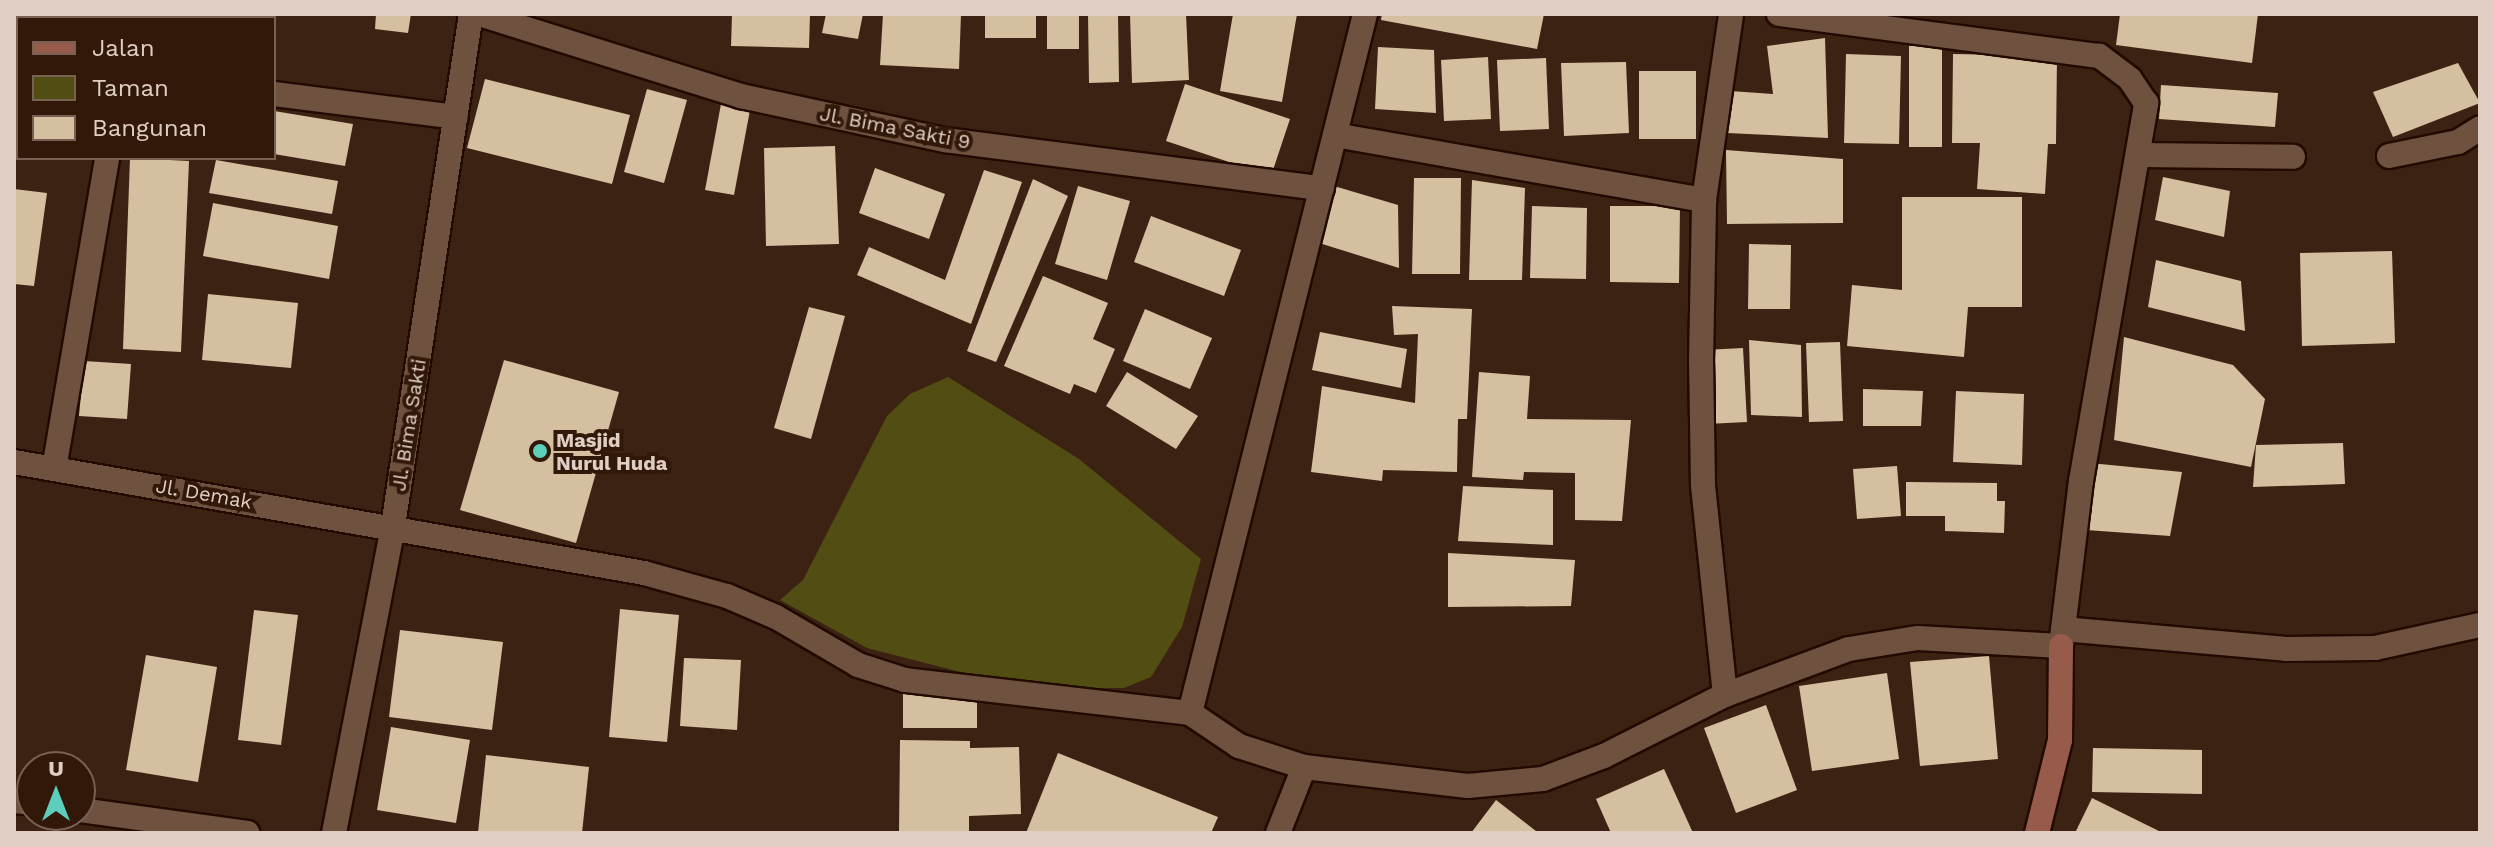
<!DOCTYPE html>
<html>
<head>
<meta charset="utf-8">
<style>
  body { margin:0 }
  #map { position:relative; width:2494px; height:847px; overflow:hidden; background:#3c2212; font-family:"Work Sans",sans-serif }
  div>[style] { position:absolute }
  .green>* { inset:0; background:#524d13 }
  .building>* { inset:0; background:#d4bfa0 }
  .roads { filter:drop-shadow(2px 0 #220a00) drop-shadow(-2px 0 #220a00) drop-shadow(0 2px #220a00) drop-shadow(0 -2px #220a00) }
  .street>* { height:24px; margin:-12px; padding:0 12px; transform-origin:12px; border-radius:12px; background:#6e513f }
  .secondary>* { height:24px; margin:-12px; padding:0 12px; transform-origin:12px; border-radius:12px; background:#965b4b }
  .dots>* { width:22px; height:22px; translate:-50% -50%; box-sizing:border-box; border:4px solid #311808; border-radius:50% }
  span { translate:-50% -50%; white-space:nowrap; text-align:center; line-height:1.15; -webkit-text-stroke:8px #311808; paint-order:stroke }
  .street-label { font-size:20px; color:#e0cec4 }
  .poi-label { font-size:20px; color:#e0cec4; font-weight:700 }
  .left { translate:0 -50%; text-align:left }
  .frame { position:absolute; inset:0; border:16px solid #e0cec4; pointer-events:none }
  .legend { position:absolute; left:16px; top:16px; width:260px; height:144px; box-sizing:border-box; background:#311808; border:2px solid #776153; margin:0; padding:10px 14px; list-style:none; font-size:24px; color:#e0cec4 }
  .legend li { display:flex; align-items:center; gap:16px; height:40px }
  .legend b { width:40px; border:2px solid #776153 }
  .north { position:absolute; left:16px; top:751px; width:80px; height:80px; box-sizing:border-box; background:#311808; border:2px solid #776153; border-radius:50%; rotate:0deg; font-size:22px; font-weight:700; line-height:32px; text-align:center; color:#e0cec4 }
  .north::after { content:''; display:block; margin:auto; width:28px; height:36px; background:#5ccebb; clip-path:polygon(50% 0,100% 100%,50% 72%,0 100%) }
</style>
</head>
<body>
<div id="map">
  <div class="green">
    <div style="clip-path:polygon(948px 377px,1079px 459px,1201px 559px,1182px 627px,1151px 677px,1124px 688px,1073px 688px,972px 675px,867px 648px,780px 600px,803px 580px,887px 416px,910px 394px)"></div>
  </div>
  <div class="building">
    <div style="clip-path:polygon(376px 14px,411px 14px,408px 33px,375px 29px)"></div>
    <div style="clip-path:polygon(732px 14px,810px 14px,809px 48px,731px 46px)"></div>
    <div style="clip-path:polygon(826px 14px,863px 14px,858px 39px,822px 33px)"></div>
    <div style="clip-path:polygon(883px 14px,961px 14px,959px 69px,880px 65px)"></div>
    <div style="clip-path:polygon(985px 14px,1036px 14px,1036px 38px,985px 38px)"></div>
    <div style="clip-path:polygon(1047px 14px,1079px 14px,1079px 49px,1047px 49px)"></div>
    <div style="clip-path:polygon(1088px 14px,1118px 14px,1119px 82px,1089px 83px)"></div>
    <div style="clip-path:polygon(1130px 14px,1186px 14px,1189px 80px,1132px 83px)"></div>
    <div style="clip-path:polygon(1233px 14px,1297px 14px,1282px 102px,1220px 91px)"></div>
    <div style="clip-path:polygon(1382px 14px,1544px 14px,1537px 49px,1381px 20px)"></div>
    <div style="clip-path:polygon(2120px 14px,2258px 14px,2252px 63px,2116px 45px)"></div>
    <div style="clip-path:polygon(1825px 38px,1828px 138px,1727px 133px,1730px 91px,1773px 94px,1767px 46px)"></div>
    <div style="clip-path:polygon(1909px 46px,1942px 46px,1942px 147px,1909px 147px)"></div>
    <div style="clip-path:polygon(1378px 47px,1434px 50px,1436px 113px,1375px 109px)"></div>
    <div style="clip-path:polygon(1846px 54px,1901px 56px,1899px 144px,1844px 143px)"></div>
    <div style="clip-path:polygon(1953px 54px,2057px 56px,2056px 144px,2048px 144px,2045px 194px,1977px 189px,1980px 143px,1952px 143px)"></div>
    <div style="clip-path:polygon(1488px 57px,1491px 119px,1444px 121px,1441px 60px)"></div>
    <div style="clip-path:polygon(1546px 58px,1549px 129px,1500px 131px,1497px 60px)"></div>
    <div style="clip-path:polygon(1626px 62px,1629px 133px,1564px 136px,1561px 63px)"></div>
    <div style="clip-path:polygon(2458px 63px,2480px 103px,2393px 137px,2373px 92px)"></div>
    <div style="clip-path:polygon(1639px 71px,1696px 71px,1696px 139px,1639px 139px)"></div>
    <div style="clip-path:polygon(485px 79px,630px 115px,612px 184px,467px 148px)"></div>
    <div style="clip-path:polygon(1185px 84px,1290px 119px,1271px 176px,1166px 141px)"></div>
    <div style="clip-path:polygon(2161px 85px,2278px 93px,2275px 127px,2159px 119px)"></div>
    <div style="clip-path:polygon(647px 89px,687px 100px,664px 183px,624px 172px)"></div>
    <div style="clip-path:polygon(721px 104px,750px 110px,734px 195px,705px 190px)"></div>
    <div style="clip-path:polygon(274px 111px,353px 124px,345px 166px,274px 154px)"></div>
    <div style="clip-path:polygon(835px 146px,839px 244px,766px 246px,764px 148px)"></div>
    <div style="clip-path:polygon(1726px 150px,1843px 159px,1843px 223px,1727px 224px)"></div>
    <div style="clip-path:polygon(130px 158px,189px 161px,181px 352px,123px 349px)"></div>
    <div style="clip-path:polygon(216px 160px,338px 181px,332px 214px,209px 193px)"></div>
    <div style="clip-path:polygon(875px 168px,945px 194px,929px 239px,859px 213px)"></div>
    <div style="clip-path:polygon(984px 170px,1022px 182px,971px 324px,857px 275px,869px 247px,945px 280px)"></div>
    <div style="clip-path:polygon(2163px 177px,2230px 191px,2224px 237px,2155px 220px)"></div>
    <div style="clip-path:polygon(1414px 178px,1461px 178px,1460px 274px,1412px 274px)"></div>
    <div style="clip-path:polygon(1033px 179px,1068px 196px,996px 362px,967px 351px)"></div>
    <div style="clip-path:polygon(1472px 180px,1525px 188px,1522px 280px,1469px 280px)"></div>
    <div style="clip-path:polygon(1078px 186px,1130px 201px,1107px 280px,1055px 264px)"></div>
    <div style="clip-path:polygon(1334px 186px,1398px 205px,1399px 268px,1316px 242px)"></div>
    <div style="clip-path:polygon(14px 189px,47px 193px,34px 286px,14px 284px)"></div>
    <div style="clip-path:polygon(1902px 197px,2022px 197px,2022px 307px,1968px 307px,1964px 357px,1847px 346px,1852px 285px,1902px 290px)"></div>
    <div style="clip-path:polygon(213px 203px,338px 226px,329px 279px,203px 256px)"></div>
    <div style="clip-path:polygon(1532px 206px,1587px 208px,1586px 279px,1530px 278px)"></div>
    <div style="clip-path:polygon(1610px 206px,1680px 206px,1679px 283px,1610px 282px)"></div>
    <div style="clip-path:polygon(1151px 216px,1241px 250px,1224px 296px,1134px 262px)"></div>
    <div style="clip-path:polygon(1749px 244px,1791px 245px,1790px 309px,1748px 309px)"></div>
    <div style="clip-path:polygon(2392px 251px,2395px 343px,2302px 346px,2300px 253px)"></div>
    <div style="clip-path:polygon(2156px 260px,2241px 281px,2245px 331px,2148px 307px)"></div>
    <div style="clip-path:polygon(1043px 276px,1108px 303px,1093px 339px,1115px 349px,1096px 393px,1074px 384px,1070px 394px,1004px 366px)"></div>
    <div style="clip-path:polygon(208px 294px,298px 303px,291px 368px,202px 360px)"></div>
    <div style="clip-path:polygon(1392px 306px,1472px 309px,1467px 419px,1458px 419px,1457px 472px,1383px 470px,1382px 481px,1311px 472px,1322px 386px,1415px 403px,1418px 334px,1394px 335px)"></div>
    <div style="clip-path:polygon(809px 307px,845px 316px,811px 439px,774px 428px)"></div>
    <div style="clip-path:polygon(1145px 309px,1212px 338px,1190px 389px,1123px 361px)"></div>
    <div style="clip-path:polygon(1320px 332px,1407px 349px,1401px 388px,1312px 370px)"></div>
    <div style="clip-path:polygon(2124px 337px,2233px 365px,2265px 399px,2251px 467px,2114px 440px)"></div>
    <div style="clip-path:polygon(1749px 340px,1801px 345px,1802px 417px,1751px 415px)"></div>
    <div style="clip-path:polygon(1840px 342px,1843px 421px,1809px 422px,1806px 343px)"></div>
    <div style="clip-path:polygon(1743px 348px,1747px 422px,1707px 424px,1704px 350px)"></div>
    <div style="clip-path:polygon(504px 360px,619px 392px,576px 543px,460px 510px)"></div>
    <div style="clip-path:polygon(84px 361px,131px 364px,127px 419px,79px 416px)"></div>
    <div style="clip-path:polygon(1127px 372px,1198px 416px,1176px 449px,1106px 406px)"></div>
    <div style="clip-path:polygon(1479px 372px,1530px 376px,1527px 419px,1631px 420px,1622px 521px,1575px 520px,1575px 473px,1524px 472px,1523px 480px,1472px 477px)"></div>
    <div style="clip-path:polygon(1863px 389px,1923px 391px,1921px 426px,1863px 426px)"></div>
    <div style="clip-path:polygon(1956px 391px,2024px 394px,2022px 465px,1953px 462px)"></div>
    <div style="clip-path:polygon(2343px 443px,2345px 484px,2253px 487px,2256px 445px)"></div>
    <div style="clip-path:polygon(2090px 463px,2182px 472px,2170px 536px,2086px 530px)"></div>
    <div style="clip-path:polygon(1897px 466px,1901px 516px,1857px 519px,1853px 469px)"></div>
    <div style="clip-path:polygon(1906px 482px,1997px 483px,1997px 501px,2005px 501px,2004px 533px,1945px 531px,1945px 516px,1906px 516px)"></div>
    <div style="clip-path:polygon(1463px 486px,1553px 490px,1553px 545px,1458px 541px)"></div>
    <div style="clip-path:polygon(1448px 553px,1575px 560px,1571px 606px,1448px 607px)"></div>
    <div style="clip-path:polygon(620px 609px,679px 615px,667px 742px,609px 737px)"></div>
    <div style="clip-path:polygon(254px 610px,298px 615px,281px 745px,238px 740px)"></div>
    <div style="clip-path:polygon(400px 630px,503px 642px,492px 730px,389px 717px)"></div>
    <div style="clip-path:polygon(146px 655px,217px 667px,198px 782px,126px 770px)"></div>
    <div style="clip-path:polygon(1989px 656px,1998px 759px,1920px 766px,1910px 662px)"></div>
    <div style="clip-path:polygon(684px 658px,741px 660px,737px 730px,680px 726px)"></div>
    <div style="clip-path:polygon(1887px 673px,1899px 759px,1812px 771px,1799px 686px)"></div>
    <div style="clip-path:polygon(903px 693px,977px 694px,977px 728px,903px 728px)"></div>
    <div style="clip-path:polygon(1766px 705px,1797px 790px,1736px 813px,1704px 728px)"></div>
    <div style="clip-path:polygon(391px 727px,470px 740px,456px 823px,377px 810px)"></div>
    <div style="clip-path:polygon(900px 740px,970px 741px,970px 748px,1019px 747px,1021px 814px,969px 816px,969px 833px,899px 833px)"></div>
    <div style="clip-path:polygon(2093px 748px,2202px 750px,2202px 794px,2092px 792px)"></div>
    <div style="clip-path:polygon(1058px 753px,1218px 817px,1211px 833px,1026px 833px)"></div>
    <div style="clip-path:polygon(486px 755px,589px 767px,582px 833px,478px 833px)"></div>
    <div style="clip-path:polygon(1664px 769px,1693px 833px,1611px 833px,1596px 799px)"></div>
    <div style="clip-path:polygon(2092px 798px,2163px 833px,2075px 833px)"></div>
    <div style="clip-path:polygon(1496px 800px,1536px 831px,1535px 833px,1471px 833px)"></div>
  </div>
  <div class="roads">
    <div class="street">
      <div style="left:479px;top:14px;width:275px;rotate:17.4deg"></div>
      <div style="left:741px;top:96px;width:209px;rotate:12.2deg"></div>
      <div style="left:945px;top:140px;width:380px;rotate:7.3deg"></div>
      <div style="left:131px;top:18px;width:4px;rotate:-90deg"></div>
      <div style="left:274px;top:94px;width:183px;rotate:7.2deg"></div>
      <div style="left:1335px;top:135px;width:375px;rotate:10deg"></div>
      <div style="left:2140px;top:155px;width:153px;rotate:0.7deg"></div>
      <div style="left:2389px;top:156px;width:70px;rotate:-11.5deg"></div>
      <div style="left:2458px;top:142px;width:26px;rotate:-32deg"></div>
      <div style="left:14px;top:462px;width:640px;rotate:9.99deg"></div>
      <div style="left:644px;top:573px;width:86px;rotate:15.5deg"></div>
      <div style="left:727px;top:596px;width:53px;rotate:23.2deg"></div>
      <div style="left:776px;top:617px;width:95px;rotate:30.3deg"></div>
      <div style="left:858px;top:665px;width:49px;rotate:17.7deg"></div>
      <div style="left:905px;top:680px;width:287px;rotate:6.6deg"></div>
      <div style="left:1190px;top:713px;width:59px;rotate:34deg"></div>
      <div style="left:1239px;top:746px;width:68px;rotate:17.9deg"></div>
      <div style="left:1304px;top:767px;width:165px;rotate:6.6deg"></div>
      <div style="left:1468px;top:786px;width:75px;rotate:-5.3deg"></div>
      <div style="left:1543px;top:779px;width:65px;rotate:-20.7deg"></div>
      <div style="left:1604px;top:756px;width:136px;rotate:-26.8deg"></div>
      <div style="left:1725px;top:695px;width:132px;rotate:-20.4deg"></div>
      <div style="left:1849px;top:649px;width:70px;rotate:-9.1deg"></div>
      <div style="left:1918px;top:638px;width:143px;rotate:3.2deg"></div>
      <div style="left:2061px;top:646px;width:166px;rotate:-83.1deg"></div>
      <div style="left:2081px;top:481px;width:384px;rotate:-80.2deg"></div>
      <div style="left:2146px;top:103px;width:29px;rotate:-124deg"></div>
      <div style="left:2130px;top:79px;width:39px;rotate:-143deg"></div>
      <div style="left:2099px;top:56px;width:323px;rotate:-172.5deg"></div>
      <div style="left:54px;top:469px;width:315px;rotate:-80.3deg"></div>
      <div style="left:2063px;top:629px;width:224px;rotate:5.1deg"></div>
      <div style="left:2286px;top:649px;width:89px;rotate:-0.6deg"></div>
      <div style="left:2375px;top:648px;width:107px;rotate:-12.4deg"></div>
      <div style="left:1725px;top:695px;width:211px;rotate:-96deg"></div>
      <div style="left:1703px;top:485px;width:123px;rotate:-90.9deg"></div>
      <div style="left:1701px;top:362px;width:162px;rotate:-88.9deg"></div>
      <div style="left:1704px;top:200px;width:188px;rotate:-81.7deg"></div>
      <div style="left:1190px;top:713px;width:721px;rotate:-75.94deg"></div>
      <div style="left:14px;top:801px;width:18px;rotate:6deg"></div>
      <div style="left:80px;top:810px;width:169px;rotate:7.8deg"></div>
      <div style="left:334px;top:833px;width:313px;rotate:-79.1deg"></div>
      <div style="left:393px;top:526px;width:518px;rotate:-81.34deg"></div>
      <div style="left:1278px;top:833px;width:71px;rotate:-68.5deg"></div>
    </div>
    <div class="secondary">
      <div style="left:2037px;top:833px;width:96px;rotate:-76.1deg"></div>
      <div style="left:2060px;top:740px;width:94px;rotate:-89.4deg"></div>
    </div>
  </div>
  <div class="dots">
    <div style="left:540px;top:451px;background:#5ccebb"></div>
  </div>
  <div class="street-label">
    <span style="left:895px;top:128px;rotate:11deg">Jl. Bima Sakti 9</span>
    <span style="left:409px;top:425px;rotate:-81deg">Jl. Bima Sakti</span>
    <span style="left:204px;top:494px;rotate:10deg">Jl. Demak</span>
  </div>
  <div class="poi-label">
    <span class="left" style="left:556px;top:452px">Masjid<br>Nurul Huda</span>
  </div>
  <div class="frame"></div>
  <ul class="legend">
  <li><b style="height:10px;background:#965b4b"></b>Jalan</li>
  <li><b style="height:22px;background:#524d13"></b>Taman</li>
  <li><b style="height:22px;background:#d4bfa0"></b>Bangunan</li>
  </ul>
  <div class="north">U</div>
</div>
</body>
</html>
